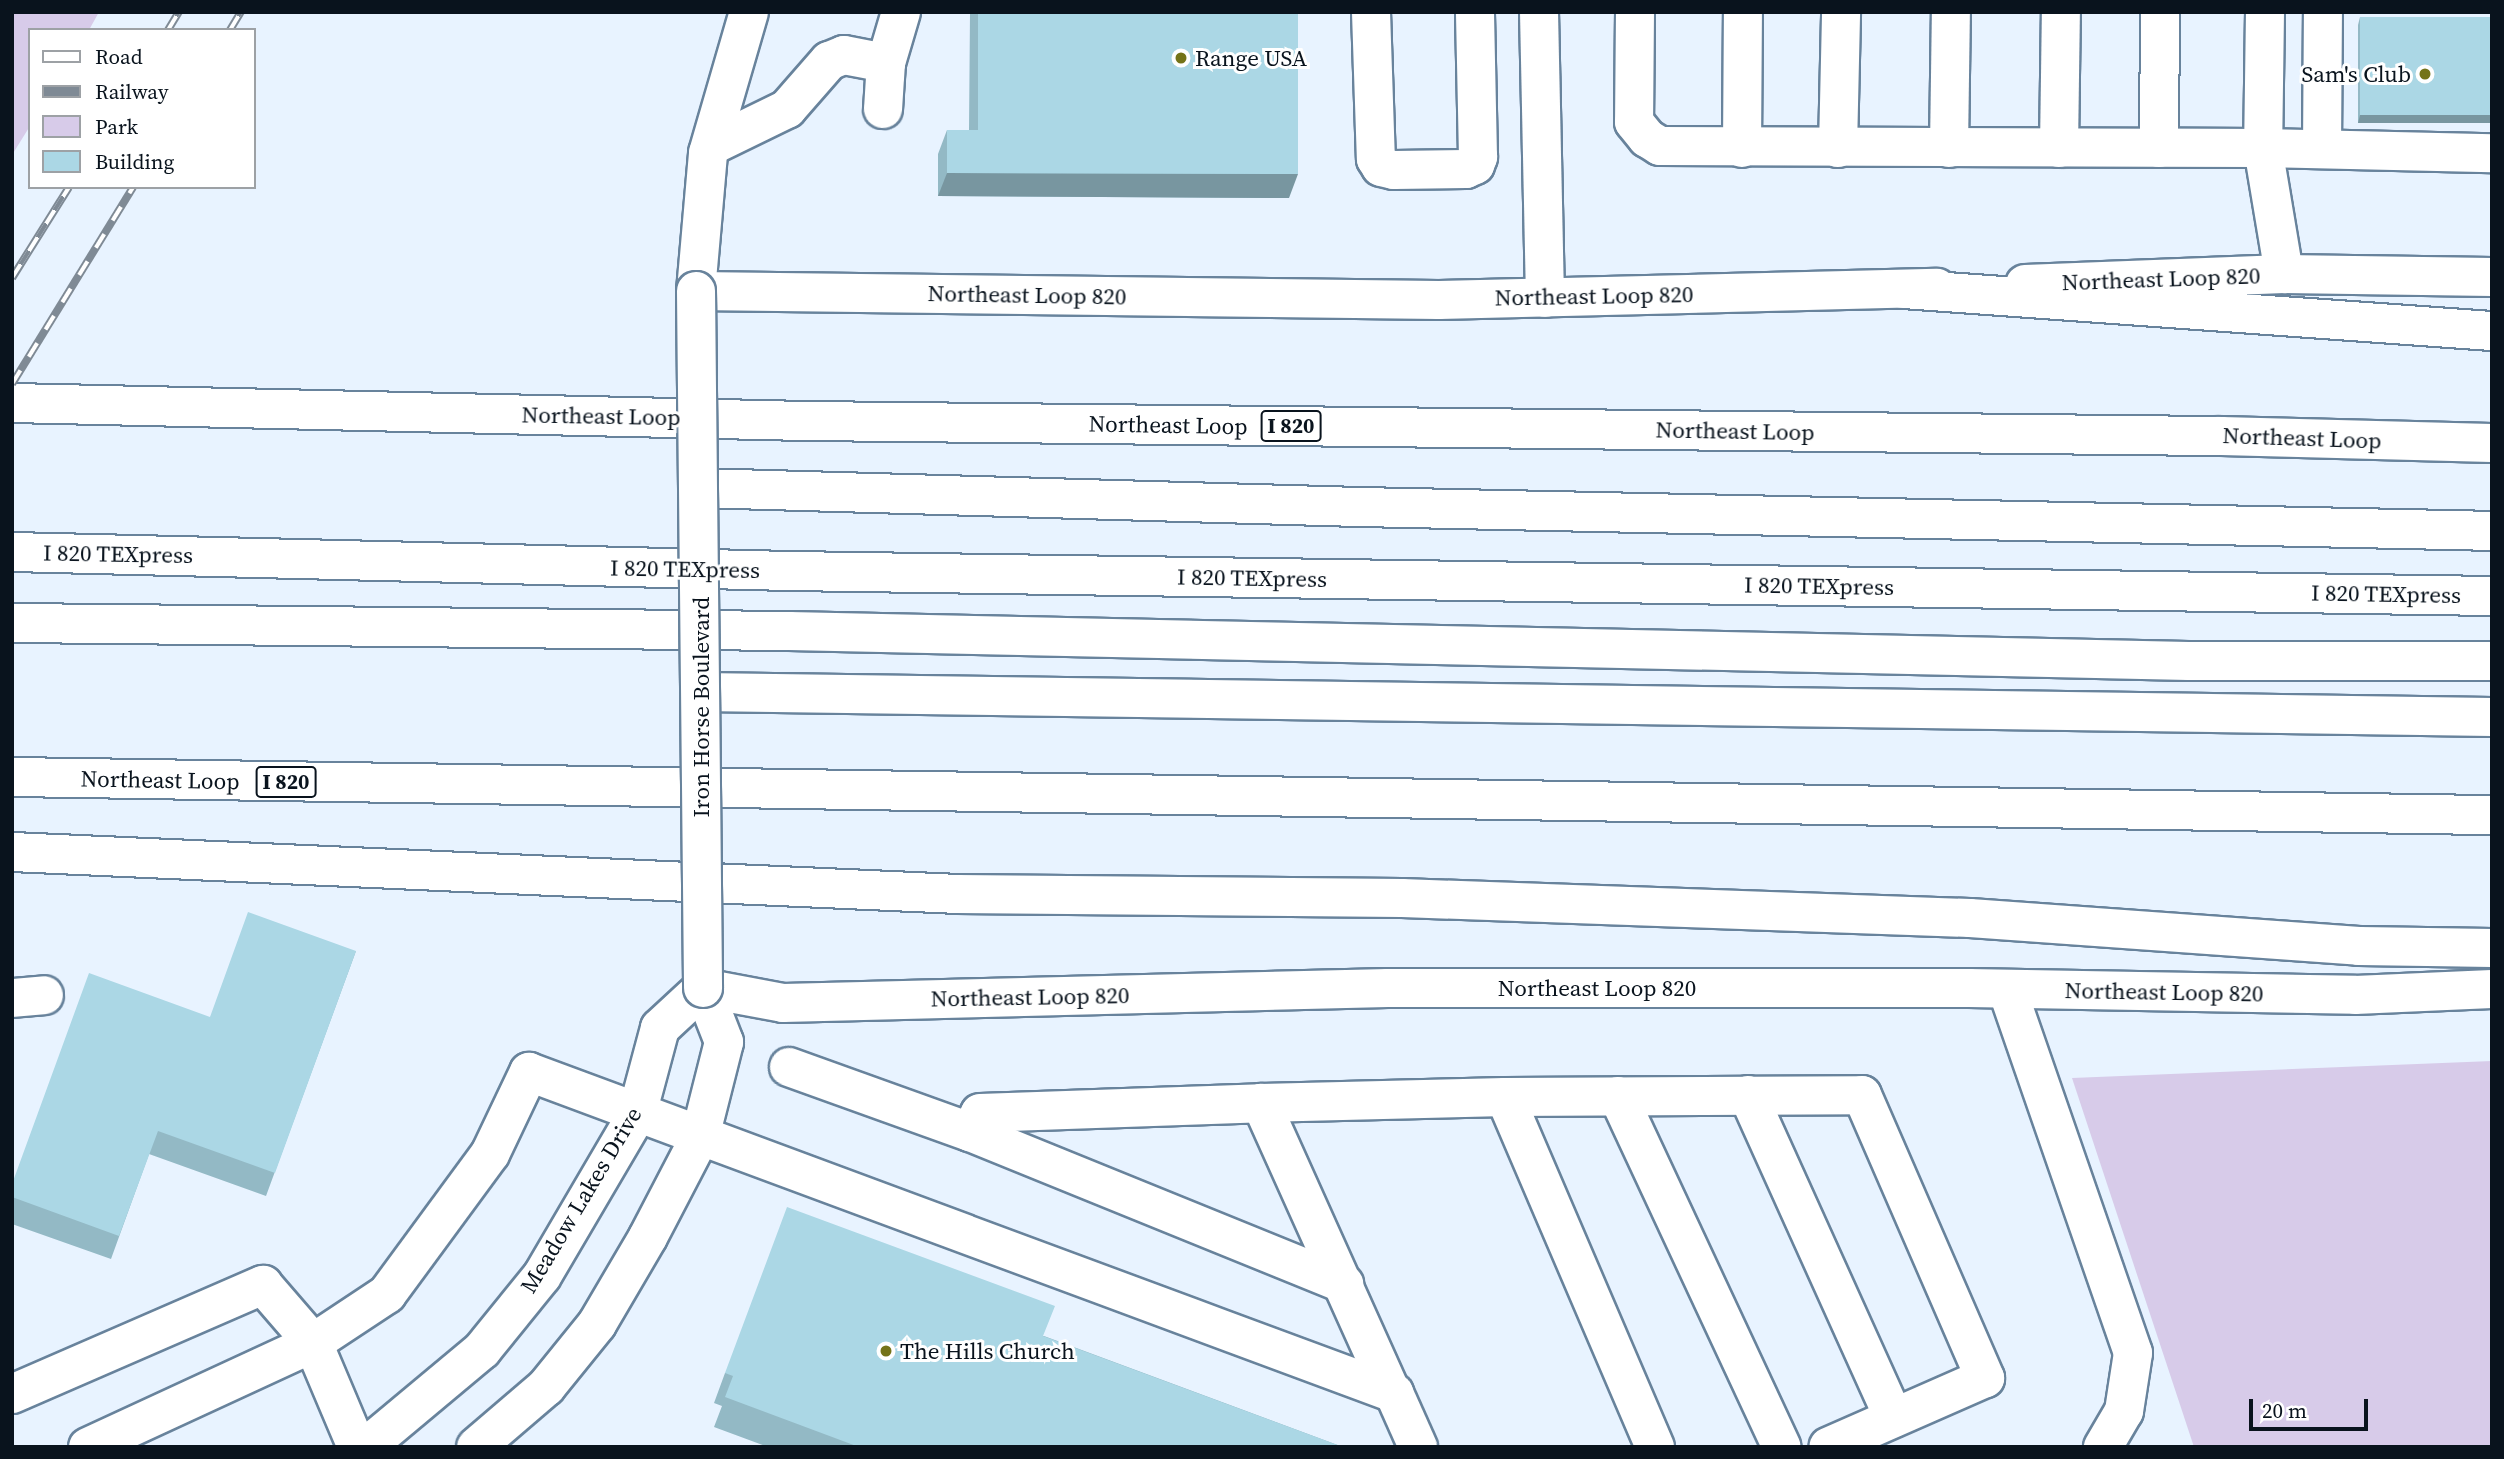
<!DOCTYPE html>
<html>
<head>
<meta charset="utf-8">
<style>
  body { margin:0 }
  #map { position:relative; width:2504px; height:1459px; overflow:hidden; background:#e8f3ff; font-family:"Source Serif 4",serif }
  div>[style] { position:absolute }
  .green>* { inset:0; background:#d7cbe9 }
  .roads { filter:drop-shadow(2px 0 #68839c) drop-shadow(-2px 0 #68839c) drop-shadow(0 2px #68839c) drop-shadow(0 -2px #68839c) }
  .minor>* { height:38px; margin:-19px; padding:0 19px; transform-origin:19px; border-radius:19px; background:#fff }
  .major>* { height:38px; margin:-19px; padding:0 19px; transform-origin:19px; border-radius:19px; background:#fff }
  .highway>* { height:38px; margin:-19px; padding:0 19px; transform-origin:19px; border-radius:19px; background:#fff }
  .rail>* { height:8px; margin-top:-4px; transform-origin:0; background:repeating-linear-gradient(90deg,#fff 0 16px,#7f8a95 0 32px); box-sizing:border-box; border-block:2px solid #7f8a95 }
  .bridges { filter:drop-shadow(2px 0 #68839c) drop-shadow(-2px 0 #68839c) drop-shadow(0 2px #68839c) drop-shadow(0 -2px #68839c) }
  .minor-bridge>* { height:38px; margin:-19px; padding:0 19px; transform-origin:19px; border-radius:19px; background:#fff }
  .wall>* { inset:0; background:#93b9c5 }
  .shaded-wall>* { inset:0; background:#7896a0 }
  .building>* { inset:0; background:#abd7e5 }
  .dots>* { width:19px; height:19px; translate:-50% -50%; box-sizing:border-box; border:4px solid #fff; border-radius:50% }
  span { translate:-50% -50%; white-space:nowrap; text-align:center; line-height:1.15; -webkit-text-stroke:6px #fff; paint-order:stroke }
  .shield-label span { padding:2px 5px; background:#fff; border:2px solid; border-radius:5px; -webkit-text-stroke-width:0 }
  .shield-label { font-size:21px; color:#09131d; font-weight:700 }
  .poi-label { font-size:23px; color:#09131d }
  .left { translate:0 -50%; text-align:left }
  .right { translate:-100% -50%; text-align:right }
  .street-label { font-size:23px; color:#09131d }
  .frame { position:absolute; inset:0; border:14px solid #09131d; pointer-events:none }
  .legend { position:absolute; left:28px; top:28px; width:228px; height:161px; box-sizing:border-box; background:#fff; border:2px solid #9da1a5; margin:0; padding:9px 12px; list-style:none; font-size:21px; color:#09131d }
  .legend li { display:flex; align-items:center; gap:14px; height:35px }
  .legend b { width:35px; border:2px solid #9da1a5 }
  .scale { position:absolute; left:2249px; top:1399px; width:119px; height:32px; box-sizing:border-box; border:4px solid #09131d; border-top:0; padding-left:9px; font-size:21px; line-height:24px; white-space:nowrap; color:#09131d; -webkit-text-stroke:5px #fff; paint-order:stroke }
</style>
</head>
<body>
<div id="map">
  <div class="green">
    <div style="clip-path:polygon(12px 12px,99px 12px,89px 30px,30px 30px,30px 126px,12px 155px)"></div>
    <div style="clip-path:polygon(2492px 1061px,2492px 1447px,2194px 1447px,2072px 1078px)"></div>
  </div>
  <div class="roads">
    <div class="minor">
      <div style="left:1371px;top:12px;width:147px;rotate:88.1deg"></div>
      <div style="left:1376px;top:159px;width:9px;rotate:58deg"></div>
      <div style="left:1381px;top:167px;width:13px;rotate:13deg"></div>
      <div style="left:1394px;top:170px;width:72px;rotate:-0.8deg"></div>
      <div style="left:1466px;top:169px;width:10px;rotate:-24deg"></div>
      <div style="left:1475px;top:165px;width:9px;rotate:-69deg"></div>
      <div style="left:1478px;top:157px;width:145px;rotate:-91.2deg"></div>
      <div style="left:1539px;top:12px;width:286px;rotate:88.8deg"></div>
      <div style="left:1635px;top:12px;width:110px;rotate:90.5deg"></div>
      <div style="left:1634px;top:122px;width:21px;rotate:51deg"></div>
      <div style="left:1647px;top:138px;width:15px;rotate:32deg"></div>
      <div style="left:1660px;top:146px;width:603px;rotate:0.19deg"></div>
      <div style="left:2263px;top:148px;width:229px;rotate:1.3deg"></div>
      <div style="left:2265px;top:12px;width:136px;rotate:90.8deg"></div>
      <div style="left:2263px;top:148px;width:128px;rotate:80.5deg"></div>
      <div style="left:883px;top:109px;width:46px;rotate:-86.3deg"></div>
      <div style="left:711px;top:146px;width:85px;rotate:-26deg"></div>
      <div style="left:787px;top:109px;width:64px;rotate:-48.8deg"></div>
      <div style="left:829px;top:61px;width:16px;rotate:-22deg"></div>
      <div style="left:844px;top:55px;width:43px;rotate:10.8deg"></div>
      <div style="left:886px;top:63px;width:53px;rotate:-73.6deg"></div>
      <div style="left:1742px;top:148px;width:136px;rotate:-89.6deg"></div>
      <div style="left:1838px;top:148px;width:136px;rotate:-88.7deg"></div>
      <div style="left:1949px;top:148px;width:136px;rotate:-89.2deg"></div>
      <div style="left:2059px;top:148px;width:136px;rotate:-89.2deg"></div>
      <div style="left:2159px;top:148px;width:136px;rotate:-89.6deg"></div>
      <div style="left:2322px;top:149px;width:137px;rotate:-89.6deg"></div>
      <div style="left:696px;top:291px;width:139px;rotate:-85deg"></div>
      <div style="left:708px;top:153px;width:147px;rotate:-73.8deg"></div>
      <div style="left:2007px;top:989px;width:385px;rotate:70.9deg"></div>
      <div style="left:2133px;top:1353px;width:59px;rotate:98.8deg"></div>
      <div style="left:2124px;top:1411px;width:42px;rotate:120.3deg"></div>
      <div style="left:12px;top:998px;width:32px;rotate:-5deg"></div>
      <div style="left:789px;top:1067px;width:192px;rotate:19.8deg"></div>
      <div style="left:970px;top:1132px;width:404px;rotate:22.1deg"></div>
      <div style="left:1748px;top:1095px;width:354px;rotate:65.7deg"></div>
      <div style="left:1618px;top:1096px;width:387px;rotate:65deg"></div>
      <div style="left:1505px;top:1097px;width:381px;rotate:66.8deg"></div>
      <div style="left:970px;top:1132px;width:21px;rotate:-62deg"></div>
      <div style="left:980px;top:1113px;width:281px;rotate:-2deg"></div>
      <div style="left:1391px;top:1392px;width:317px;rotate:-114.2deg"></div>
      <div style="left:1261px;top:1103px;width:244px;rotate:-1.4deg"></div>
      <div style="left:1505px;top:1097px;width:357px;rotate:-0.3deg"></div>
      <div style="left:1862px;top:1095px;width:309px;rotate:66.5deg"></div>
      <div style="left:1985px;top:1378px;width:171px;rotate:156.3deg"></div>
      <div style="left:12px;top:1394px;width:274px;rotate:-23.5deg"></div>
      <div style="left:263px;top:1285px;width:77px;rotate:49.2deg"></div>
      <div style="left:313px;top:1343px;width:113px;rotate:67.1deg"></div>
      <div style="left:88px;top:1447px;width:248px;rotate:-24.8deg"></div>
      <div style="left:313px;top:1343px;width:89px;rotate:-33.5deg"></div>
      <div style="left:387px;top:1294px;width:174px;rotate:-53.7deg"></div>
      <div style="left:490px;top:1154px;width:91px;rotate:-64.6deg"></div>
      <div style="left:529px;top:1072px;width:923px;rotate:20.36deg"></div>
      <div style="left:1394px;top:1393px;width:59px;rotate:66deg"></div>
      <div style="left:366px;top:1447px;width:151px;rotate:-39.9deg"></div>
      <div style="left:482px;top:1350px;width:95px;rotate:-51deg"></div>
      <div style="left:542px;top:1276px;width:188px;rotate:-59.6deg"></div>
      <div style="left:637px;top:1114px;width:89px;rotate:-75deg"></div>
      <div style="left:660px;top:1028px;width:59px;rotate:-42.9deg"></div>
      <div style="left:703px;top:988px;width:58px;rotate:68.7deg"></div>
      <div style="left:724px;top:1042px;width:98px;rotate:104.2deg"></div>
      <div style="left:700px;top:1137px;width:113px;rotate:117.5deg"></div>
      <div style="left:648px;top:1237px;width:101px;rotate:120.4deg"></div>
      <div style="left:597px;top:1324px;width:81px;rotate:129deg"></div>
      <div style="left:546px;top:1387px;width:92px;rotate:139.4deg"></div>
    </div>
    <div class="major">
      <div style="left:2025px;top:284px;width:259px;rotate:-2.2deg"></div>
      <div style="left:2284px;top:274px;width:208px;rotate:0.8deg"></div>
      <div style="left:696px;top:291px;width:743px;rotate:0.69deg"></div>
      <div style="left:1439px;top:300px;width:498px;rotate:-1.4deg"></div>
      <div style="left:703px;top:988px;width:81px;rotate:10.6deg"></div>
      <div style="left:783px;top:1003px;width:605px;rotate:-1.42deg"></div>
      <div style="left:1388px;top:988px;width:581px"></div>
      <div style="left:1969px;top:988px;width:386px;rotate:1deg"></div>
      <div style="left:2355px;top:995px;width:137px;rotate:-2.5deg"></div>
    </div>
    <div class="highway">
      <div style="left:1904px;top:289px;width:589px;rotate:4.09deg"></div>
      <div style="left:12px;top:403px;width:794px;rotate:1.3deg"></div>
      <div style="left:806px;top:421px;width:1415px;rotate:0.61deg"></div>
      <div style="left:2221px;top:436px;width:271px;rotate:1.5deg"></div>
      <div style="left:699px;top:488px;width:661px;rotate:1.65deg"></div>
      <div style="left:1360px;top:507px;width:1132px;rotate:1.21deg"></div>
      <div style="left:12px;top:552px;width:777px;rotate:1.4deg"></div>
      <div style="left:789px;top:571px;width:1703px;rotate:0.84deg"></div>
      <div style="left:12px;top:623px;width:777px;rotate:0.59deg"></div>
      <div style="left:789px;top:631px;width:1400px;rotate:1.23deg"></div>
      <div style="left:2189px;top:661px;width:303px"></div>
      <div style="left:701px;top:692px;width:1791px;rotate:0.8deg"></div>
      <div style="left:12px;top:777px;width:2480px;rotate:0.88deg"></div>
      <div style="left:12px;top:852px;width:946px;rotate:2.54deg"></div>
      <div style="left:957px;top:894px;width:445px;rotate:0.5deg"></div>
      <div style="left:1402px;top:898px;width:568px;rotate:2.02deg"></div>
      <div style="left:1970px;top:918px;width:390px;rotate:4.1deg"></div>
      <div style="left:2359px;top:946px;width:133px;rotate:0.9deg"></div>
    </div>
  </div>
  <div class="rail">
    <div style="left:168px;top:30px;width:21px;rotate:-59deg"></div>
    <div style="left:230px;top:30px;width:21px;rotate:-59deg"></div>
    <div style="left:12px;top:278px;width:107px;rotate:-57.9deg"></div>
    <div style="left:12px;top:384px;width:231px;rotate:-58.4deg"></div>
  </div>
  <div class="bridges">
    <div class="minor-bridge">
      <div style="left:696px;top:291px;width:697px;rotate:89.42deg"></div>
    </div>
  </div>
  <div class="wall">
    <div style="clip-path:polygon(970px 12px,1298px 12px,1289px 198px,938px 196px,938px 154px,947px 130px,969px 130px)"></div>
    <div style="clip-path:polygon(2360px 17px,2492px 123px,2358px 123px,2358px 25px)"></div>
    <div style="clip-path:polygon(356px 951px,266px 1196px,149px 1154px,111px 1259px,12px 1224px,12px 1184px,210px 1017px)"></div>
    <div style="clip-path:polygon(1044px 1336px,1343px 1447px,768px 1447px,714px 1427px,722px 1406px,714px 1403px,725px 1373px)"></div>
  </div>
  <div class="shaded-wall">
    <div style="clip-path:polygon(2360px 115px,2492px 115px,2492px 123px,2358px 123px)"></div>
    <div style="clip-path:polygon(947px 173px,1298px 174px,1289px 198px,938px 196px)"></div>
  </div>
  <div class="building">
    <div style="clip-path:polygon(978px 12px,1298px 12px,1298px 174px,947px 173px,947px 130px,978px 130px)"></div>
    <div style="clip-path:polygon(2360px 17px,2492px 17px,2492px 115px,2360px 115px)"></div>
    <div style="clip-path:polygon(248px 912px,356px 951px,275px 1173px,158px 1131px,119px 1236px,12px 1197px,12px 1184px,89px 973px,210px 1017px)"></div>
    <div style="clip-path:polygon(787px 1207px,1055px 1306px,1043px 1336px,1343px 1447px,859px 1447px,725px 1397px,733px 1376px,725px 1373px)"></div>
  </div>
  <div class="dots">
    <div style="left:1181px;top:58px;background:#747318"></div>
    <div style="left:2425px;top:74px;background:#747318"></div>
    <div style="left:886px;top:1351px;background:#747318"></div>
  </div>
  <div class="shield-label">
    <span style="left:1291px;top:426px">I 820</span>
    <span style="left:286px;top:782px">I 820</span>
  </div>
  <div class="poi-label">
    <span class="left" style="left:1195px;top:58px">Range USA</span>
    <span class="right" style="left:2411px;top:74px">Sam's Club</span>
    <span class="left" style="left:900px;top:1351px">The Hills Church</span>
  </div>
  <div class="street-label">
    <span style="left:2161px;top:279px;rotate:-2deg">Northeast Loop 820</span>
    <span style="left:1027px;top:295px;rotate:1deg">Northeast Loop 820</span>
    <span style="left:1594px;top:296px;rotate:-1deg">Northeast Loop 820</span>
    <span style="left:601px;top:416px;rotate:1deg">Northeast Loop</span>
    <span style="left:1168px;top:425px;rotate:1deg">Northeast Loop</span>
    <span style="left:1735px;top:431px;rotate:1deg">Northeast Loop</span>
    <span style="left:2302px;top:438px;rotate:2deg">Northeast Loop</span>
    <span style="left:118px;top:554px;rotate:1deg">I 820 TEXpress</span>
    <span style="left:685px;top:569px;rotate:1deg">I 820 TEXpress</span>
    <span style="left:1252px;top:578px;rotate:1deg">I 820 TEXpress</span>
    <span style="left:1819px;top:586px;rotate:1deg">I 820 TEXpress</span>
    <span style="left:2386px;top:594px;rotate:1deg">I 820 TEXpress</span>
    <span style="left:701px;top:707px;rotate:-90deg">Iron Horse Boulevard</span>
    <span style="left:160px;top:780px;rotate:1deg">Northeast Loop</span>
    <span style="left:1597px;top:988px">Northeast Loop 820</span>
    <span style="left:2164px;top:992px;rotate:1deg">Northeast Loop 820</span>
    <span style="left:1030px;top:997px;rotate:-1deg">Northeast Loop 820</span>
    <span style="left:581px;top:1200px;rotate:-59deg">Meadow Lakes Drive</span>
  </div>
  <div class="frame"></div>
  <ul class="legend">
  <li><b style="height:9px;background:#fff"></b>Road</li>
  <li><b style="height:9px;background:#7f8a95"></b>Railway</li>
  <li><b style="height:19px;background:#d7cbe9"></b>Park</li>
  <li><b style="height:19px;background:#abd7e5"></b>Building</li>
  </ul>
  <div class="scale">20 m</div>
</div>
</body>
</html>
